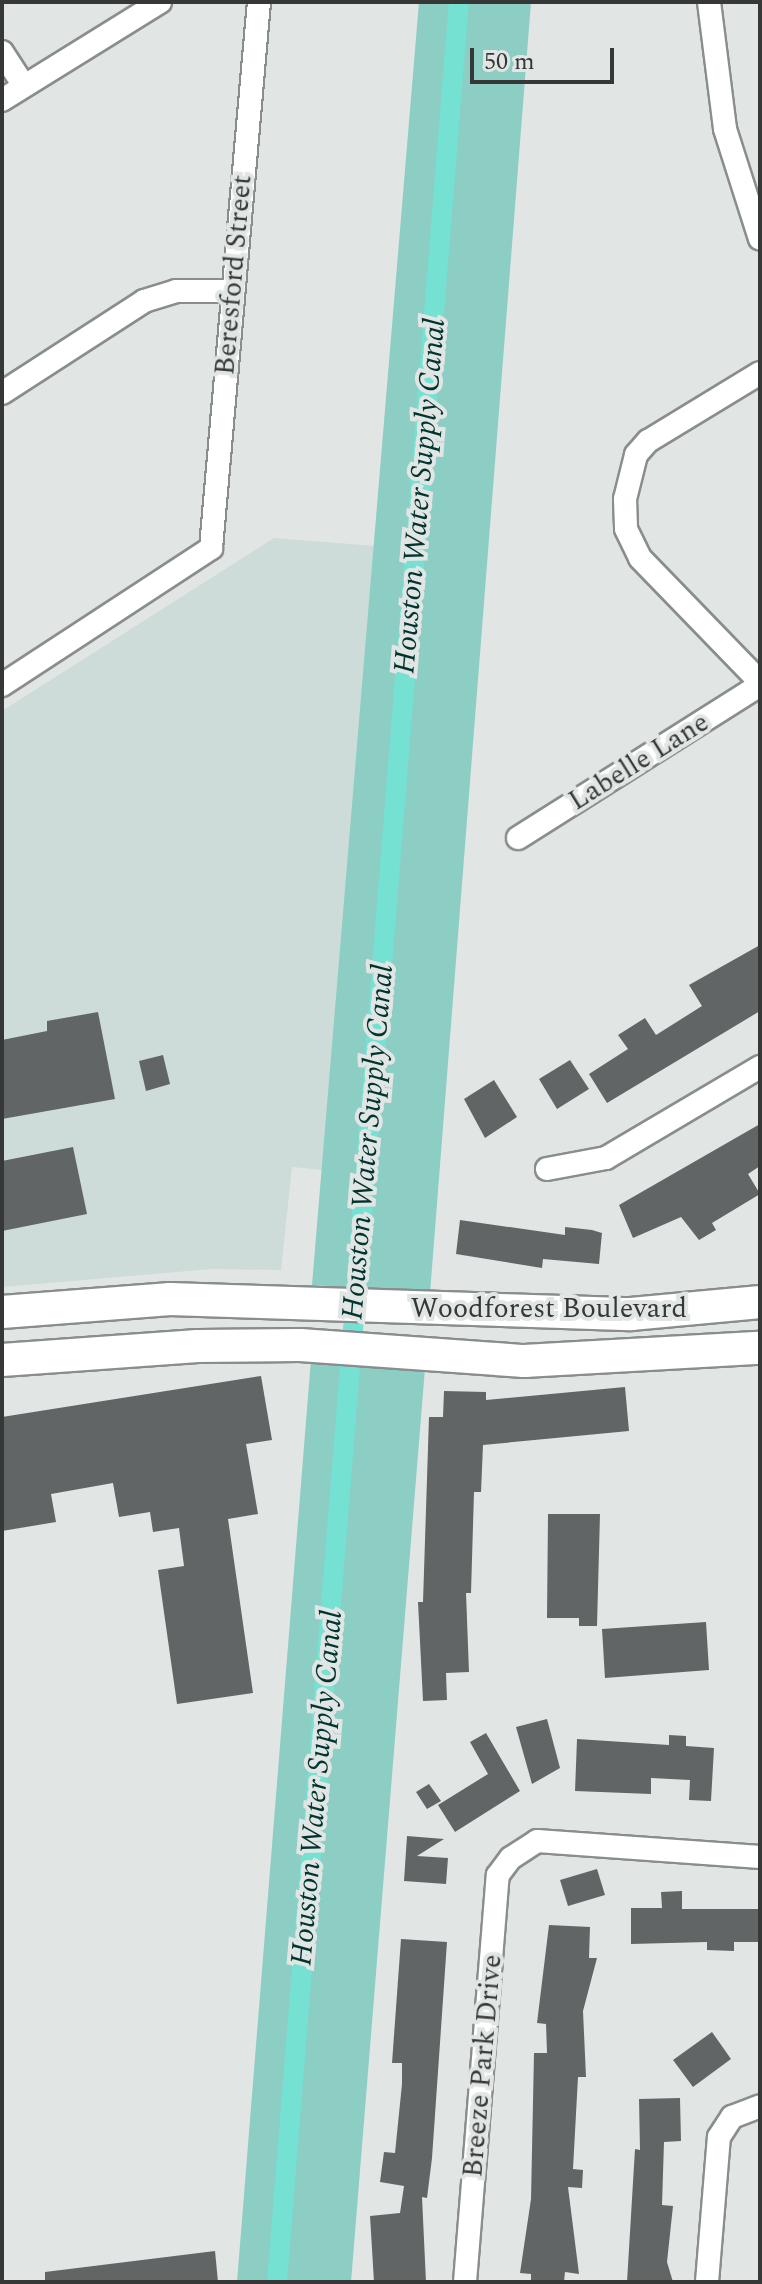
<!DOCTYPE html>
<html>
<head>
<meta charset="utf-8">
<style>
  body { margin:0 }
  #map { position:relative; width:762px; height:2284px; overflow:hidden; background:#e1e6e5; font-family:Spectral,serif }
  div>[style] { position:absolute }
  .built>* { inset:0; background:#cddbd9 }
  .green>* { inset:0; background:#8ccdc4 }
  .canal>* { height:20px; margin:-10px; padding:0 10px; transform-origin:10px; border-radius:10px; background:#74e1d3 }
  .building>* { inset:0; background:#616565 }
  .roads { filter:drop-shadow(2px 0 #898e8d) drop-shadow(-2px 0 #898e8d) drop-shadow(0 2px #898e8d) drop-shadow(0 -2px #898e8d) }
  .minor>* { height:22px; margin:-11px; padding:0 11px; transform-origin:11px; border-radius:11px; background:#fff }
  .secondary>* { height:32px; margin:-16px; padding:0 16px; transform-origin:16px; border-radius:16px; background:#fff }
  span { translate:-50% -50%; white-space:nowrap; text-align:center; line-height:1.15; -webkit-text-stroke:8px #e1e6e5; paint-order:stroke }
  .street-label { font-size:28px; color:#363838 }
  .water-label { font-size:30px; color:#00342f; font-style:italic }
  .frame { position:absolute; inset:0; border:4px solid #363838; pointer-events:none }
  .scale { position:absolute; left:470px; top:48px; width:144px; height:36px; box-sizing:border-box; border:4px solid #363838; border-top:0; padding-left:10px; font-size:24px; line-height:28px; white-space:nowrap; color:#363838; -webkit-text-stroke:6px #e1e6e5; paint-order:stroke }
</style>
</head>
<body>
<div id="map">
  <div class="built">
    <div style="clip-path:polygon(274px 538px,375px 546px,324px 1170px,292px 1167px,281px 1270px,212px 1269px,2px 1287px,2px 711px)"></div>
  </div>
  <div class="green">
    <div style="clip-path:polygon(419px 2px,531px 2px,430px 1293px,312px 1285px)"></div>
    <div style="clip-path:polygon(311px 1359px,425px 1368px,351px 2282px,237px 2282px)"></div>
  </div>
  <div class="canal">
    <div style="left:277px;top:2282px;width:2287px;rotate:-85.44deg"></div>
  </div>
  <div class="building">
    <div style="clip-path:polygon(760px 945px,760px 1011px,607px 1103px,589px 1074px,628px 1049px,618px 1035px,645px 1018px,656px 1035px,702px 1006px,689px 985px)"></div>
    <div style="clip-path:polygon(98px 1012px,115px 1099px,2px 1119px,2px 1040px,47px 1031px,47px 1021px)"></div>
    <div style="clip-path:polygon(163px 1055px,170px 1084px,146px 1091px,139px 1061px)"></div>
    <div style="clip-path:polygon(570px 1060px,589px 1089px,557px 1109px,539px 1079px)"></div>
    <div style="clip-path:polygon(494px 1080px,517px 1117px,485px 1138px,464px 1099px)"></div>
    <div style="clip-path:polygon(760px 1124px,760px 1166px,748px 1174px,760px 1194px,712px 1223px,716px 1230px,699px 1240px,681px 1217px,633px 1238px,619px 1205px)"></div>
    <div style="clip-path:polygon(73px 1147px,87px 1214px,2px 1231px,2px 1161px)"></div>
    <div style="clip-path:polygon(460px 1220px,565px 1235px,565px 1227px,592px 1230px,602px 1233px,599px 1264px,543px 1259px,542px 1268px,456px 1254px)"></div>
    <div style="clip-path:polygon(261px 1376px,272px 1440px,246px 1444px,258px 1514px,228px 1519px,253px 1693px,177px 1704px,158px 1570px,184px 1566px,179px 1528px,153px 1532px,150px 1512px,119px 1517px,113px 1483px,51px 1494px,56px 1522px,2px 1531px,2px 1417px)"></div>
    <div style="clip-path:polygon(625px 1387px,629px 1431px,483px 1445px,481px 1492px,474px 1492px,471px 1593px,466px 1593px,469px 1672px,446px 1673px,447px 1700px,423px 1701px,418px 1602px,423px 1602px,429px 1417px,443px 1417px,444px 1391px,486px 1392px,486px 1400px)"></div>
    <div style="clip-path:polygon(548px 1514px,600px 1514px,597px 1626px,579px 1626px,579px 1618px,547px 1618px)"></div>
    <div style="clip-path:polygon(706px 1622px,709px 1670px,605px 1678px,602px 1629px)"></div>
    <div style="clip-path:polygon(547px 1719px,560px 1768px,532px 1784px,516px 1727px)"></div>
    <div style="clip-path:polygon(486px 1733px,520px 1791px,455px 1832px,438px 1805px,488px 1774px,470px 1742px)"></div>
    <div style="clip-path:polygon(669px 1735px,686px 1736px,686px 1746px,714px 1748px,711px 1801px,689px 1800px,690px 1780px,651px 1778px,651px 1794px,575px 1791px,577px 1739px,669px 1745px)"></div>
    <div style="clip-path:polygon(429px 1784px,441px 1801px,427px 1809px,416px 1792px)"></div>
    <div style="clip-path:polygon(407px 1836px,444px 1839px,417px 1856px,448px 1858px,446px 1884px,404px 1881px)"></div>
    <div style="clip-path:polygon(597px 1869px,605px 1895px,568px 1906px,560px 1880px)"></div>
    <div style="clip-path:polygon(682px 1891px,682px 1909px,760px 1909px,760px 1942px,734px 1942px,734px 1951px,707px 1950px,707px 1942px,631px 1944px,631px 1908px,662px 1908px,661px 1892px)"></div>
    <div style="clip-path:polygon(549px 1925px,590px 1927px,589px 1958px,597px 1958px,583px 2011px,586px 2077px,578px 2077px,573px 2169px,583px 2170px,582px 2188px,568px 2187px,579px 2274px,565px 2272px,564px 2282px,531px 2282px,531px 2274px,520px 2273px,531px 2199px,534px 2053px,547px 2053px,546px 2024px,537px 2023px)"></div>
    <div style="clip-path:polygon(401px 1939px,447px 1942px,432px 2158px,427px 2198px,422px 2197px,426px 2282px,374px 2282px,370px 2216px,400px 2213px,404px 2186px,380px 2182px,384px 2152px,395px 2153px,402px 2084px,402px 2063px,392px 2063px)"></div>
    <div style="clip-path:polygon(712px 2032px,731px 2059px,693px 2087px,673px 2060px)"></div>
    <div style="clip-path:polygon(680px 2098px,681px 2141px,664px 2142px,662px 2205px,673px 2206px,667px 2262px,673px 2282px,627px 2282px,635px 2149px,640px 2150px,639px 2099px)"></div>
    <div style="clip-path:polygon(215px 2251px,218px 2282px,45px 2282px,45px 2272px)"></div>
  </div>
  <div class="roads">
    <div class="minor">
      <div style="left:709px;top:2px;width:128px;rotate:82.8deg"></div>
      <div style="left:725px;top:129px;width:115px;rotate:72.3deg"></div>
      <div style="left:2px;top:52px;width:40px;rotate:57.1deg"></div>
      <div style="left:2px;top:100px;width:186px;rotate:-31.8deg"></div>
      <div style="left:760px;top:373px;width:131px;rotate:148.7deg"></div>
      <div style="left:648px;top:441px;width:18px;rotate:131deg"></div>
      <div style="left:636px;top:455px;width:45px;rotate:104deg"></div>
      <div style="left:625px;top:499px;width:30px;rotate:88deg"></div>
      <div style="left:626px;top:529px;width:32px;rotate:64deg"></div>
      <div style="left:640px;top:558px;width:173px;rotate:45.9deg"></div>
      <div style="left:2px;top:393px;width:169px;rotate:-32.9deg"></div>
      <div style="left:144px;top:301px;width:34px;rotate:-17deg"></div>
      <div style="left:176px;top:291px;width:56px"></div>
      <div style="left:2px;top:685px;width:250px;rotate:-33.2deg"></div>
      <div style="left:211px;top:548px;width:548px;rotate:-84.98deg"></div>
      <div style="left:518px;top:838px;width:286px;rotate:-32.3deg"></div>
      <div style="left:547px;top:1169px;width:60px;rotate:-10.6deg"></div>
      <div style="left:606px;top:1158px;width:179px;rotate:-30.6deg"></div>
      <div style="left:465px;top:2282px;width:408px;rotate:-85.4deg"></div>
      <div style="left:498px;top:1875px;width:21px;rotate:-53deg"></div>
      <div style="left:511px;top:1858px;width:31px;rotate:-33deg"></div>
      <div style="left:537px;top:1841px;width:224px;rotate:4.1deg"></div>
      <div style="left:707px;top:2282px;width:145px;rotate:-85.3deg"></div>
      <div style="left:719px;top:2137px;width:24px;rotate:-57deg"></div>
      <div style="left:732px;top:2117px;width:30px;rotate:-21deg"></div>
    </div>
    <div class="secondary">
      <div style="left:2px;top:1312px;width:169px;rotate:-4.4deg"></div>
      <div style="left:170px;top:1299px;width:461px;rotate:1.9deg"></div>
      <div style="left:631px;top:1314px;width:130px;rotate:-5.3deg"></div>
      <div style="left:2px;top:1360px;width:196px;rotate:-4.1deg"></div>
      <div style="left:198px;top:1346px;width:102px;rotate:-0.6deg"></div>
      <div style="left:300px;top:1345px;width:225px;rotate:4.1deg"></div>
      <div style="left:524px;top:1361px;width:236px;rotate:-3.2deg"></div>
    </div>
  </div>
  <div class="street-label">
    <span style="left:234px;top:275px;rotate:-85deg">Beresford Street</span>
    <span style="left:639px;top:762px;rotate:-32deg">Labelle Lane</span>
    <span style="left:549px;top:1309px">Woodforest Boulevard</span>
    <span style="left:483px;top:2066px;rotate:-85deg">Breeze Park Drive</span>
  </div>
  <div class="water-label">
    <span style="left:420px;top:496px;rotate:-85deg">Houston Water Supply Canal</span>
    <span style="left:368px;top:1142px;rotate:-85deg">Houston Water Supply Canal</span>
    <span style="left:317px;top:1788px;rotate:-85deg">Houston Water Supply Canal</span>
  </div>
  <div class="frame"></div>
  <div class="scale">50 m</div>
</div>
</body>
</html>
